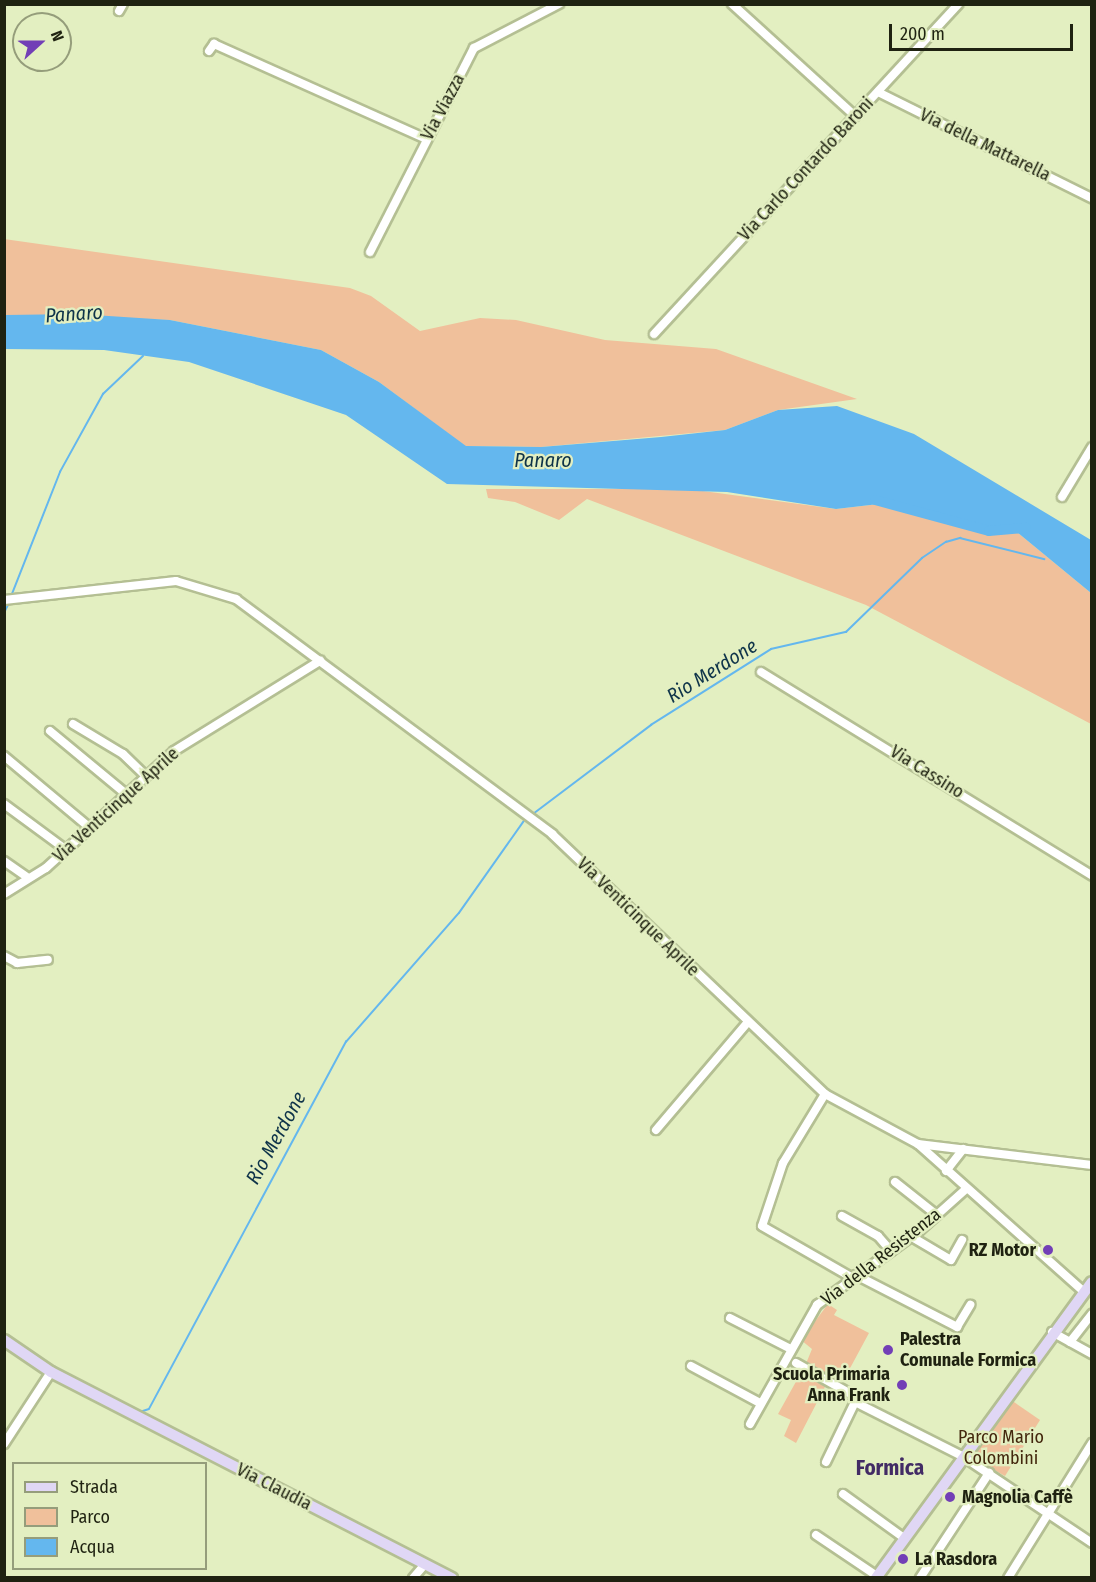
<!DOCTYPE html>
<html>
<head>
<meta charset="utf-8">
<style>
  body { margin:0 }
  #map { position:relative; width:1096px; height:1582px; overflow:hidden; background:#e3efc1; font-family:"Fira Sans Condensed",sans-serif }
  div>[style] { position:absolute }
  .green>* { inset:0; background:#f0c09b }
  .water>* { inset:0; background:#64b7ee }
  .stream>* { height:1.5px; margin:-0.75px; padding:0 0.75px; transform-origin:0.75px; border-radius:0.75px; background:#64b7ee }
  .river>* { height:10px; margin:-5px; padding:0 5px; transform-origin:5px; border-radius:5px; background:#64b7ee }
  .roads { filter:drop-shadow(2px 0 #b4bf93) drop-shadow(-2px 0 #b4bf93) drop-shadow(0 2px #b4bf93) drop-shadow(0 -2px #b4bf93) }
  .minor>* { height:8px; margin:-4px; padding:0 4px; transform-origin:4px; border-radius:4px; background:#fff }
  .major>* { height:10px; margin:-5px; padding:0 5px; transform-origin:5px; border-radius:5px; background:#e0d7f5 }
  .dots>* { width:16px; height:16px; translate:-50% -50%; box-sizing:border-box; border:3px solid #e3efc1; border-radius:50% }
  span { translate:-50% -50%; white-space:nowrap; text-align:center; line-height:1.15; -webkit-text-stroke:4.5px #e3efc1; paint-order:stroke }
  .street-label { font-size:18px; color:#1f2211 }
  .poi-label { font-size:18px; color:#1f2211; font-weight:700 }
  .right { translate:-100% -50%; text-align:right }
  .left { translate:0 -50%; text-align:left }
  .park-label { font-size:18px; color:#43270d }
  .water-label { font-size:20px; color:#0e3349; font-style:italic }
  .quarter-label { font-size:21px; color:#422b65; font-weight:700 }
  .frame { position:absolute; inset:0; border:6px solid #1f2211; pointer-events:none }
  .legend { position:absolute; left:12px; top:1462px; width:195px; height:108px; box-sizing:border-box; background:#e3efc1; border:2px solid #959d7b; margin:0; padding:8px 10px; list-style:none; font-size:18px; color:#1f2211 }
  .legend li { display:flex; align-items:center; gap:12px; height:30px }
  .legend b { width:30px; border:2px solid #959d7b }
  .north { position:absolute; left:12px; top:12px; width:60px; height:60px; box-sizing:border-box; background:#e3efc1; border:2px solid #959d7b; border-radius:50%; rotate:69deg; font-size:16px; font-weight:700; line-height:24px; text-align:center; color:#1f2211 }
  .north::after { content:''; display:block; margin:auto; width:21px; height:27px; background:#723fb6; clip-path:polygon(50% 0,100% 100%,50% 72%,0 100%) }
  .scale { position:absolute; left:889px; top:24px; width:184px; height:27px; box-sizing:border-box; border:3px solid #1f2211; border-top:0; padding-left:8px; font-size:18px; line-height:21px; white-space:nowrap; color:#1f2211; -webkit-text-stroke:4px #e3efc1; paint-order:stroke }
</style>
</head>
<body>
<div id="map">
  <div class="green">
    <div style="clip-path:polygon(4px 239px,350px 288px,371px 296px,420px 331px,480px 318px,516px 320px,605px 340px,716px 349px,857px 399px,778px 410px,725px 430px,541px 447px,465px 446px,379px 382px,321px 350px,170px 320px,5px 315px)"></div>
    <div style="clip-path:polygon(486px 489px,688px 489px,836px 509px,896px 502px,989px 531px,1012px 528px,1091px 593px,1091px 724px,866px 605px,587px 499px,559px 520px,515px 502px,488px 498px)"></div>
    <div style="clip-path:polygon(828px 1304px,837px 1310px,834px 1315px,869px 1333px,841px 1385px,805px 1366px,812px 1349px,801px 1340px)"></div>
    <div style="clip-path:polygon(803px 1369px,827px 1383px,796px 1443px,784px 1436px,791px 1420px,778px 1414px)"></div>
    <div style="clip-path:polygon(1011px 1400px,1040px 1420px,1005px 1476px,971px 1457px)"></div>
  </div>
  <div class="water">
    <div style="clip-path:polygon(78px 314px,170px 320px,321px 350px,379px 382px,466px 446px,541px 447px,661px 437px,725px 430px,778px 410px,837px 406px,914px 434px,1091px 540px,1091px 593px,1012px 528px,989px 531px,896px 502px,836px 509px,727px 492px,447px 484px,346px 415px,189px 362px,104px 350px,5px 349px,5px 315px)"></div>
  </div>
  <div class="stream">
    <div style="left:12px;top:594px;width:131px;rotate:-68.5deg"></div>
    <div style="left:60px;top:472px;width:89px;rotate:-61.1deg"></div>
    <div style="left:103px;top:394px;width:55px;rotate:-43.5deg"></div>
    <div style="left:4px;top:613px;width:9px;rotate:-63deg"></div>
    <div style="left:533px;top:814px;width:148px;rotate:-37deg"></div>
    <div style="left:651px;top:725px;width:142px;rotate:-32.3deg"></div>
    <div style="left:771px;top:649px;width:77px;rotate:-12.8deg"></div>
    <div style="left:846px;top:632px;width:106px;rotate:-44.2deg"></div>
    <div style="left:922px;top:558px;width:29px;rotate:-34deg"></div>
    <div style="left:946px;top:542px;width:15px;rotate:-16deg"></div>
    <div style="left:960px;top:538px;width:87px;rotate:14deg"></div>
    <div style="left:57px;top:1369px;width:71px;rotate:26.9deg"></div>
    <div style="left:140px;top:1412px;width:9px;rotate:-18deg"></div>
    <div style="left:149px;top:1409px;width:417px;rotate:-61.8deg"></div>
    <div style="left:346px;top:1042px;width:171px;rotate:-48.8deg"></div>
    <div style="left:459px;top:913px;width:113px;rotate:-54.8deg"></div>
    <div style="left:4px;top:1451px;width:66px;rotate:-56.8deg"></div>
  </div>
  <div class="river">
    <div style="left:875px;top:500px;width:118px;rotate:15.2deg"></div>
    <div style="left:989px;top:531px;width:37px;rotate:-5deg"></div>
  </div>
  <div class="roads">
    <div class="minor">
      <div style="left:732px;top:4px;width:166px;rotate:42.3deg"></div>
      <div style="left:119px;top:11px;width:8px;rotate:-60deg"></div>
      <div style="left:209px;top:51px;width:9px;rotate:-54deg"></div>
      <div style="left:214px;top:44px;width:232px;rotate:24.1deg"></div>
      <div style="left:878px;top:92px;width:239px;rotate:26.4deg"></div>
      <div style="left:370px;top:252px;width:229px;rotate:-63deg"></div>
      <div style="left:474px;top:48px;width:96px;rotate:-27.4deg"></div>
      <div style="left:654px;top:334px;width:449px;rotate:-47.3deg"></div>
      <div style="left:1062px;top:497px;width:58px;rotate:-59deg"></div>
      <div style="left:4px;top:600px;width:173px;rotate:-6.3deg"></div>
      <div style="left:176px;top:581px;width:63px;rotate:16.7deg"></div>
      <div style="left:236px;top:599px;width:394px;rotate:36.6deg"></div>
      <div style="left:552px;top:834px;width:377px;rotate:43.6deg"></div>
      <div style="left:825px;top:1094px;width:106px;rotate:28.3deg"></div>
      <div style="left:918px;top:1144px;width:175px;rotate:6.9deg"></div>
      <div style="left:761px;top:672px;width:389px;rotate:31.6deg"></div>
      <div style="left:73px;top:724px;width:58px;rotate:31deg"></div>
      <div style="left:123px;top:754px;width:30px;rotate:44deg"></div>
      <div style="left:50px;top:731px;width:97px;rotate:39.6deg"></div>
      <div style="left:4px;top:756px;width:112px;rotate:39.9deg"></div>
      <div style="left:4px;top:804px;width:76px;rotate:36.4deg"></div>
      <div style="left:4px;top:861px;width:28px;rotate:35deg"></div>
      <div style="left:4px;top:894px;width:49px;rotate:-31.8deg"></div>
      <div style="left:46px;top:868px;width:173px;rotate:-42.4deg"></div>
      <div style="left:174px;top:751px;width:172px;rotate:-31.7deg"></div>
      <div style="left:4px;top:956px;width:15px;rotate:28deg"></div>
      <div style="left:17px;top:963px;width:31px;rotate:-6deg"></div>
      <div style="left:825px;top:1094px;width:81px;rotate:121.3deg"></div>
      <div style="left:783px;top:1163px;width:66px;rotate:108.4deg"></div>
      <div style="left:762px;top:1226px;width:103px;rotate:29.8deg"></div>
      <div style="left:656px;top:1130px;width:142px;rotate:-49.6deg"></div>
      <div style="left:918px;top:1144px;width:221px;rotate:41.7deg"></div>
      <div style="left:946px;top:1171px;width:28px;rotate:-52deg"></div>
      <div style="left:895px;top:1182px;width:53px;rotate:38.2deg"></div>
      <div style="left:842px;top:1216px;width:41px;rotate:29.1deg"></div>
      <div style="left:878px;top:1236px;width:20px;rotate:49deg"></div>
      <div style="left:912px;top:1237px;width:45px;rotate:30.5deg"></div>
      <div style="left:951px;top:1260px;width:23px;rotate:-61deg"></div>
      <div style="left:856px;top:1275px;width:114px;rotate:27.2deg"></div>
      <div style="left:957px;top:1327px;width:26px;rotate:-59deg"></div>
      <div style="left:730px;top:1318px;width:66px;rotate:27deg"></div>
      <div style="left:1052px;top:1332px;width:46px;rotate:28.8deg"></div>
      <div style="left:1070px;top:1342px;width:36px;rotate:-52deg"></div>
      <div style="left:796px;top:1363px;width:69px;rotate:29.5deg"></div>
      <div style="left:856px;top:1397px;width:5px;rotate:101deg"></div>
      <div style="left:691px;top:1366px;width:78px;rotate:28.2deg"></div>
      <div style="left:750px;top:1424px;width:137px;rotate:-60.6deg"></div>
      <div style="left:817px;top:1305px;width:126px;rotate:-36deg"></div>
      <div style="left:919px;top:1231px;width:63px;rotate:-41.8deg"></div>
      <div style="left:4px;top:1444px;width:86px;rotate:-56.9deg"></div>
      <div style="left:826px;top:1462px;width:67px;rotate:-64.2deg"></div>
      <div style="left:855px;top:1402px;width:120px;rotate:26.8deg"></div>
      <div style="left:962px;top:1456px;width:156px;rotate:33.8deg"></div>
      <div style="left:843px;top:1494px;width:75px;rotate:35.8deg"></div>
      <div style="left:816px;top:1535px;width:73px;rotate:33.9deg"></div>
      <div style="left:413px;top:1578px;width:18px;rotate:-49deg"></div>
      <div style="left:920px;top:1578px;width:126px;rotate:-56.7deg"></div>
      <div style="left:1008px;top:1578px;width:159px;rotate:-58.1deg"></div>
    </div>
    <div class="major">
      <div style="left:4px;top:1340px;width:57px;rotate:34.2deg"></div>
      <div style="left:51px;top:1372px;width:451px;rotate:27.2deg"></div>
      <div style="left:876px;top:1578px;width:366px;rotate:-53.9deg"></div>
    </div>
  </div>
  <div class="dots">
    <div style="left:1048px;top:1250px;background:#723fb6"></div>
    <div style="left:888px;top:1350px;background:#723fb6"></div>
    <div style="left:902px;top:1385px;background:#723fb6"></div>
    <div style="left:950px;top:1497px;background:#723fb6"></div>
    <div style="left:903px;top:1559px;background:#723fb6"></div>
  </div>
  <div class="street-label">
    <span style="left:443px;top:107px;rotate:-62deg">Via Viazza</span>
    <span style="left:985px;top:145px;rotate:26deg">Via della Mattarella</span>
    <span style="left:806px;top:169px;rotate:-47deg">Via Carlo Contardo Baroni</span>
    <span style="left:927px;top:772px;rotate:32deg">Via Cassino</span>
    <span style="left:116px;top:805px;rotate:-42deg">Via Venticinque Aprile</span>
    <span style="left:638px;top:917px;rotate:44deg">Via Venticinque Aprile</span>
    <span style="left:881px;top:1257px;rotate:-38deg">Via della Resistenza</span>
    <span style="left:274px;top:1487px;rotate:27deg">Via Claudia</span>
  </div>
  <div class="poi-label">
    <span class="right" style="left:1036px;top:1250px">RZ Motor</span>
    <span class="left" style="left:900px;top:1350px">Palestra<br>Comunale Formica</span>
    <span class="right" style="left:890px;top:1385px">Scuola Primaria<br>Anna Frank</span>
    <span class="left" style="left:962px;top:1497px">Magnolia Caffè</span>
    <span class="left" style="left:915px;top:1559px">La Rasdora</span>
  </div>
  <div class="park-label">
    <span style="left:1001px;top:1448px">Parco Mario<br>Colombini</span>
  </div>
  <div class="water-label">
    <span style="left:74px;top:314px;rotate:-4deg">Panaro</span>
    <span style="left:543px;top:460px">Panaro</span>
    <span style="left:712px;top:671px;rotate:-32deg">Rio Merdone</span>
    <span style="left:276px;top:1138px;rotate:-61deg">Rio Merdone</span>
  </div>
  <div class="quarter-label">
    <span style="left:890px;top:1468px">Formica</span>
  </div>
  <div class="frame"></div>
  <ul class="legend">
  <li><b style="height:8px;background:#e0d7f5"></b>Strada</li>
  <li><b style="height:16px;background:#f0c09b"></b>Parco</li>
  <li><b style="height:16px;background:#64b7ee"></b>Acqua</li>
  </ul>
  <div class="north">N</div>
  <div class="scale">200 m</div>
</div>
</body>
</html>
